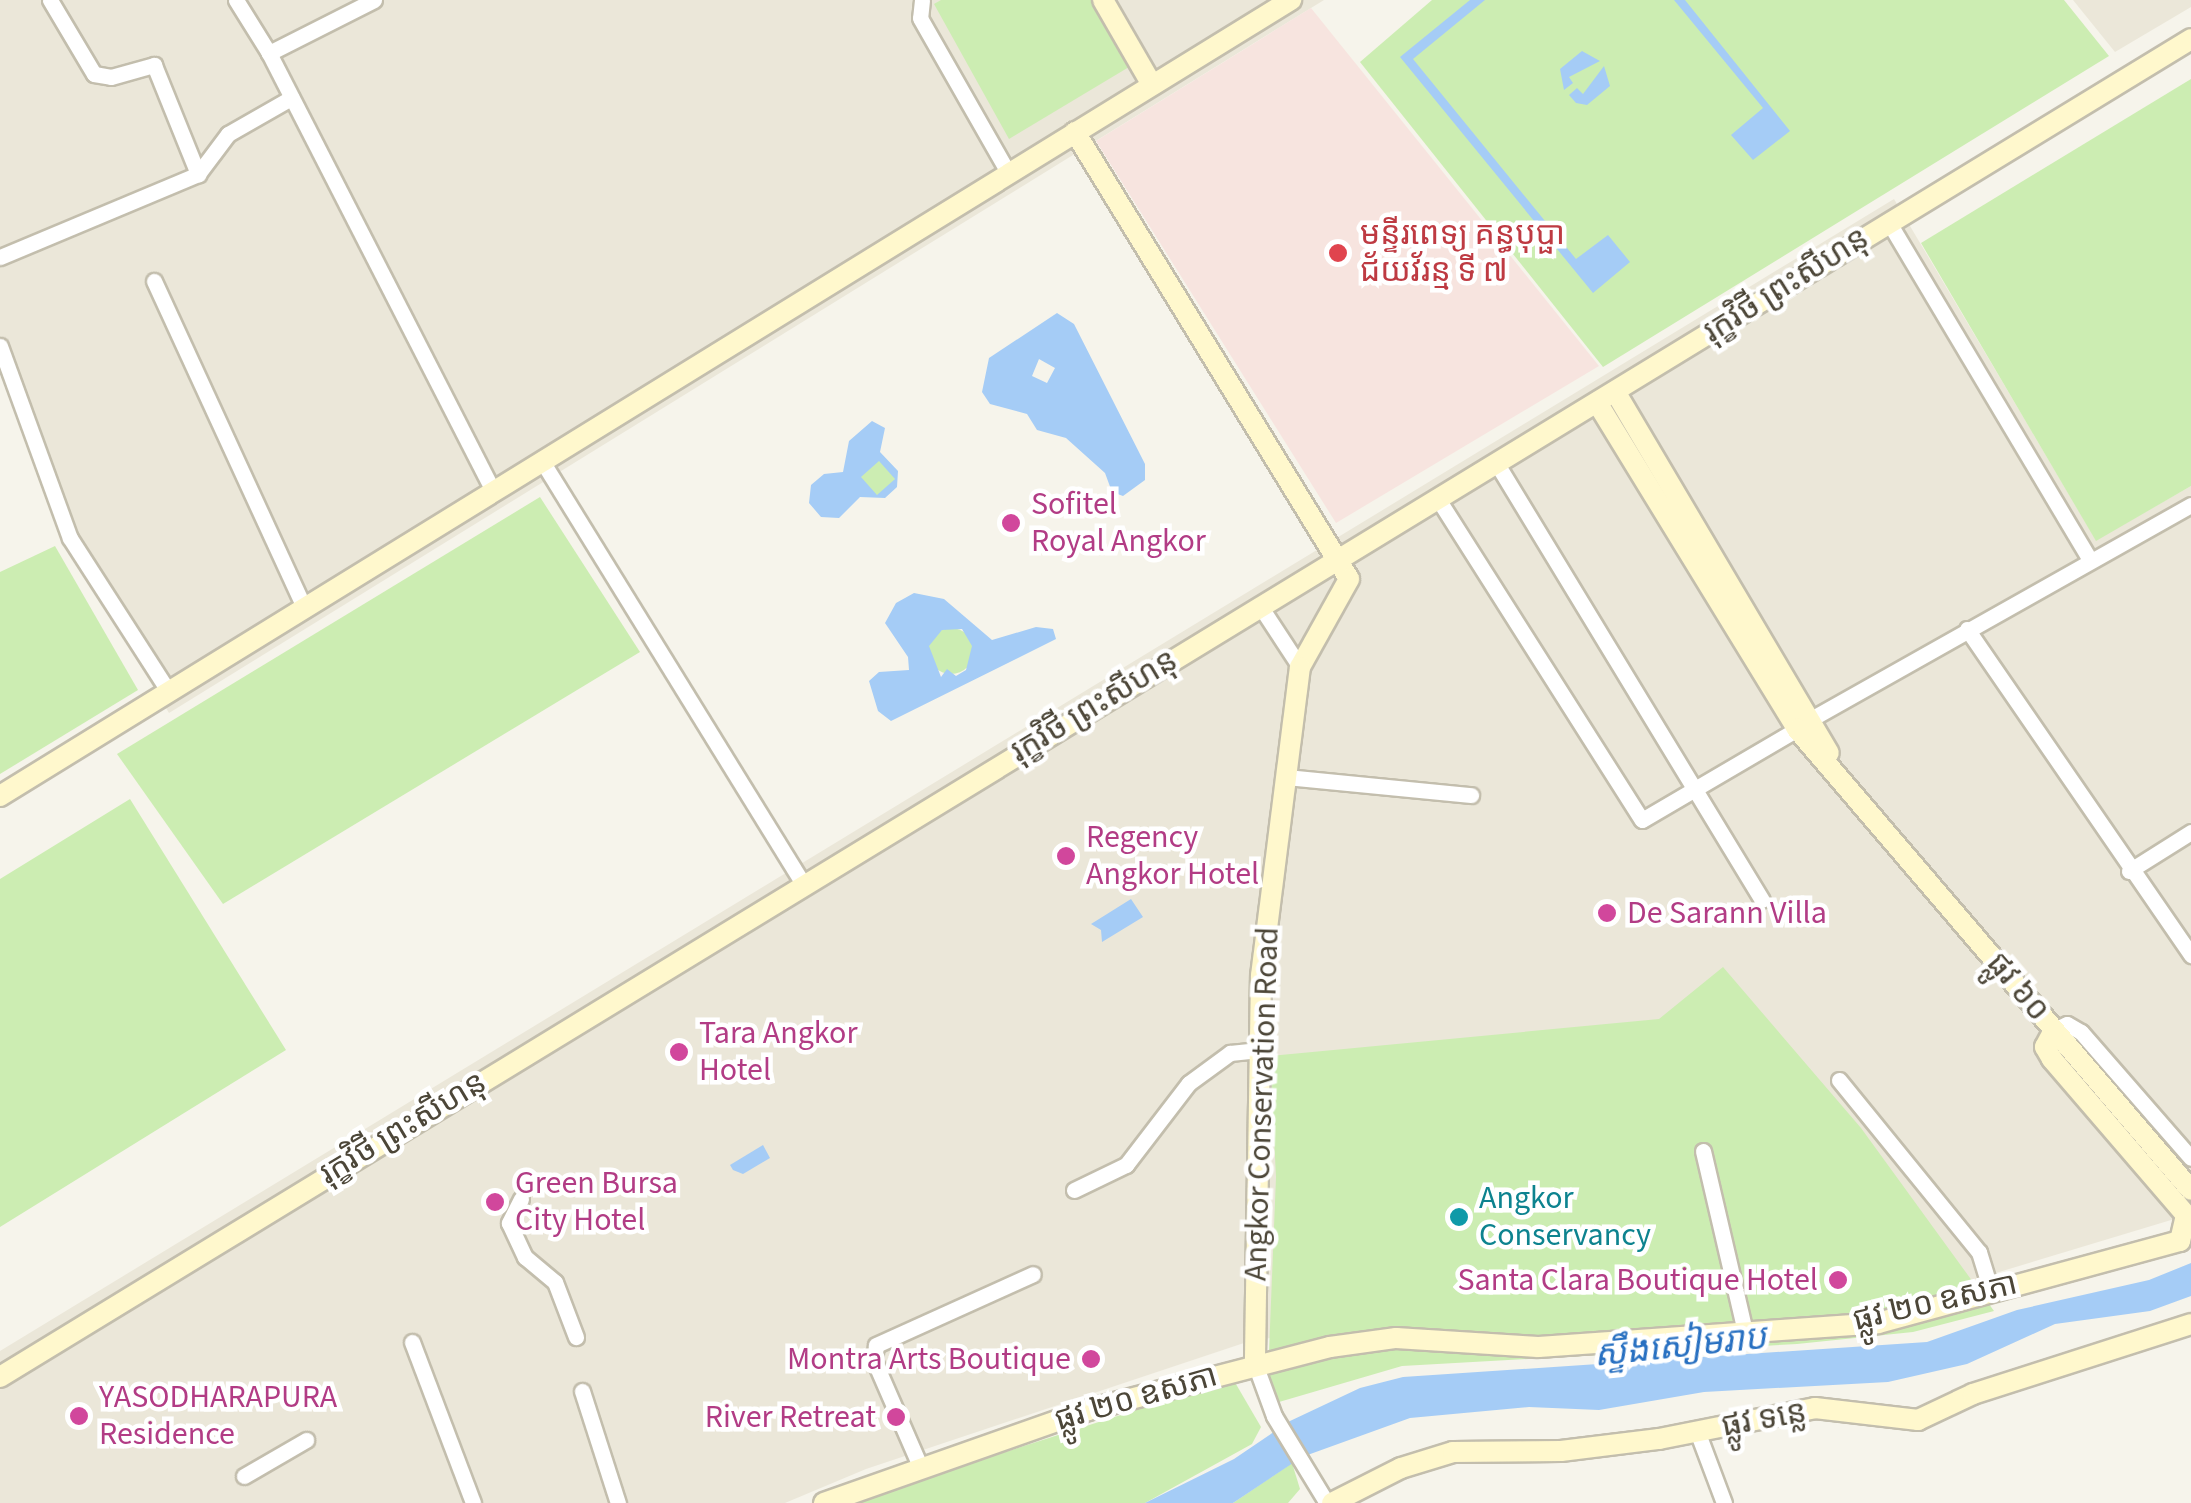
<!DOCTYPE html>
<html>
<head>
<meta charset="utf-8">
<style>
  body { margin:0 }
  #map { position:relative; width:2191px; height:1503px; overflow:hidden; background:#f6f4eb; font-family:"Source Sans 3","Noto Sans Khmer",sans-serif }
  div>[style] { position:absolute }
  .residential>* { inset:0; background:#ebe7d9 }
  .medical>* { inset:0; background:#f7e4df }
  .green>* { inset:0; background:#ccedb2 }
  .round { border-radius:50% }
  .water>* { inset:0; background:#a5ccf6 }
  .roads { filter:drop-shadow(2px 0 #c3bead) drop-shadow(-2px 0 #c3bead) drop-shadow(0 2px #c3bead) drop-shadow(0 -2px #c3bead) }
  .street>* { height:15px; margin:-7.5px; padding:0 7.5px; transform-origin:7.5px; border-radius:7.5px; background:#fff }
  .secondary>* { height:20px; margin:-10px; padding:0 10px; transform-origin:10px; border-radius:10px; background:#fff8cd }
  .dots>* { width:28px; height:28px; translate:-50% -50%; box-sizing:border-box; border:5px solid #fff; border-radius:50% }
  span { translate:-50% -50%; white-space:nowrap; text-align:center; line-height:1.15; -webkit-text-stroke:9px #fff; paint-order:stroke }
  .health-label { font-size:32px; color:#be3a42 }
  .left { translate:0 -50%; text-align:left }
  .street-label { font-size:32px; color:#4c4638 }
  .hotel-label { font-size:32px; color:#b23c85 }
  .right { translate:-100% -50%; text-align:right }
  .culture-label { font-size:32px; color:#0d838f }
  .water-label { font-size:35px; color:#2870c1; font-style:italic }
</style>
</head>
<body>
<div id="map">
  <div class="residential">
    <div style="clip-path:polygon(0 0,1324px 0,169px 713px,58px 530px,0 366px)"></div>
    <div style="clip-path:polygon(2073px 0,2191px 0,2191px 7px,2115px 52px)"></div>
    <div style="clip-path:polygon(1894px 199px,2096px 540px,2191px 486px,2191px 1214px,1880px 1308px,1368px 1324px,1250px 1341px,866px 1469px,785px 1503px,0 1503px,0 1351px)"></div>
  </div>
  <div class="medical">
    <div style="clip-path:polygon(1311px 8px,1599px 366px,1336px 523px,1096px 141px)"></div>
  </div>
  <div class="green">
    <div style="clip-path:polygon(941px 0,1092px 0,1129px 67px,1009px 139px,934px 4px)"></div>
    <div style="clip-path:polygon(1432px 0,2064px 0,2109px 56px,1603px 367px,1360px 62px)"></div>
    <div style="clip-path:polygon(2191px 79px,2191px 486px,2096px 541px,1921px 243px)"></div>
    <div class="round" style="left:861px;top:461px;width:34px;height:34px"></div>
    <div style="clip-path:polygon(540px 497px,640px 652px,223px 904px,117px 754px)"></div>
    <div style="clip-path:polygon(55px 546px,138px 690px,0 774px,0 572px)"></div>
    <div class="round" style="left:928px;top:628px;width:46px;height:46px"></div>
    <div style="clip-path:polygon(130px 799px,286px 1050px,0 1227px,0 879px)"></div>
    <div style="clip-path:polygon(1723px 967px,1861px 1128px,1994px 1311px,1913px 1332px,1797px 1344px,1402px 1366px,1279px 1402px,1268px 1377px,1276px 1177px,1270px 1056px,1659px 1019px)"></div>
    <div style="clip-path:polygon(1233px 1379px,1261px 1427px,1252px 1444px,1145px 1503px,846px 1503px)"></div>
    <div style="clip-path:polygon(1292px 1463px,1300px 1489px,1288px 1503px,1233px 1503px)"></div>
  </div>
  <div class="water">
    <div style="clip-path:polygon(1470px 0,1485px 0,1413px 59px,1576px 259px,1608px 235px,1630px 262px,1593px 293px,1400px 57px)"></div>
    <div style="clip-path:polygon(1674px 0,1685px 0,1790px 131px,1753px 160px,1731px 135px,1763px 108px)"></div>
    <div style="clip-path:polygon(1582px 51px,1600px 61px,1569px 77px,1573px 83px,1564px 90px,1560px 69px)"></div>
    <div style="clip-path:polygon(1604px 66px,1610px 86px,1587px 105px,1576px 103px,1569px 95px,1577px 88px,1583px 94px)"></div>
    <div style="clip-path:polygon(evenodd,1057px 313px,1074px 324px,1145px 464px,1145px 480px,1123px 496px,1112px 492px,1105px 473px,1066px 438px,1037px 430px,1027px 414px,990px 404px,982px 392px,989px 358px,1057px 313px,1039px 359px,1055px 368px,1047px 383px,1032px 376px,1039px 359px)"></div>
    <div style="clip-path:polygon(evenodd,872px 421px,885px 428px,880px 452px,898px 471px,897px 487px,885px 498px,860px 497px,839px 518px,821px 517px,809px 503px,811px 485px,824px 474px,843px 472px,849px 441px,872px 421px,879px 461px,895px 479px,877px 495px,861px 477px,879px 461px)"></div>
    <div style="clip-path:polygon(evenodd,914px 593px,944px 599px,992px 640px,1036px 627px,1053px 629px,1056px 639px,891px 721px,878px 711px,869px 681px,879px 672px,909px 670px,908px 657px,885px 623px,896px 603px,914px 593px,962px 629px,972px 646px,966px 670px,956px 676px,947px 669px,941px 677px,929px 646px,942px 630px,962px 629px)"></div>
    <div style="clip-path:polygon(1131px 899px,1143px 917px,1102px 942px,1101px 930px,1091px 924px)"></div>
    <div style="clip-path:polygon(763px 1145px,770px 1158px,743px 1174px,733px 1170px,730px 1165px)"></div>
    <div style="clip-path:polygon(2191px 1263px,2191px 1296px,2150px 1311px,2055px 1324px,1967px 1364px,1888px 1382px,1704px 1392px,1599px 1410px,1529px 1407px,1410px 1418px,1302px 1457px,1233px 1503px,1145px 1503px,1234px 1459px,1290px 1421px,1360px 1388px,1403px 1377px,1927px 1342px,2017px 1310px,2149px 1280px)"></div>
  </div>
  <div class="roads">
    <div class="street">
      <div style="left:50px;top:0;width:86px;rotate:59.3deg"></div>
      <div style="left:94px;top:74px;width:17px;rotate:10deg"></div>
      <div style="left:111px;top:77px;width:45px;rotate:-15.6deg"></div>
      <div style="left:154px;top:65px;width:118px;rotate:68deg"></div>
      <div style="left:236px;top:0;width:62px;rotate:58.1deg"></div>
      <div style="left:374px;top:0;width:118px;rotate:153.2deg"></div>
      <div style="left:269px;top:53px;width:492px;rotate:62.9deg"></div>
      <div style="left:922px;top:0;width:18px;rotate:96deg"></div>
      <div style="left:920px;top:18px;width:180px;rotate:60.3deg"></div>
      <div style="left:1888px;top:221px;width:395px;rotate:59.2deg"></div>
      <div style="left:0;top:257px;width:215px;rotate:-22.7deg"></div>
      <div style="left:198px;top:174px;width:50px;rotate:-53.1deg"></div>
      <div style="left:228px;top:134px;width:73px;rotate:-29.7deg"></div>
      <div style="left:154px;top:281px;width:361px;rotate:65.3deg"></div>
      <div style="left:0;top:346px;width:204px;rotate:70deg"></div>
      <div style="left:70px;top:538px;width:183px;rotate:57.3deg"></div>
      <div style="left:542px;top:461px;width:497px;rotate:58.3deg"></div>
      <div style="left:1497px;top:464px;width:510px;rotate:58.71deg"></div>
      <div style="left:1438px;top:499px;width:380px;rotate:57.6deg"></div>
      <div style="left:1642px;top:820px;width:180px;rotate:-30.4deg"></div>
      <div style="left:1260px;top:606px;width:73px;rotate:56.7deg"></div>
      <div style="left:1967px;top:629px;width:396px;rotate:55.5deg"></div>
      <div style="left:1811px;top:719px;width:436px;rotate:-29.4deg"></div>
      <div style="left:1286px;top:777px;width:186px;rotate:5.6deg"></div>
      <div style="left:2129px;top:871px;width:73px;rotate:-32.2deg"></div>
      <div style="left:2054px;top:1030px;width:14px;rotate:-25deg"></div>
      <div style="left:2067px;top:1024px;width:16px;rotate:30deg"></div>
      <div style="left:2081px;top:1032px;width:167px;rotate:48.9deg"></div>
      <div style="left:1839px;top:1080px;width:222px;rotate:50.9deg"></div>
      <div style="left:1979px;top:1252px;width:41px;rotate:72.9deg"></div>
      <div style="left:1703px;top:1151px;width:185px;rotate:76.9deg"></div>
      <div style="left:1074px;top:1190px;width:58px;rotate:-25.7deg"></div>
      <div style="left:1126px;top:1165px;width:103px;rotate:-52.5deg"></div>
      <div style="left:1189px;top:1083px;width:51px;rotate:-36.2deg"></div>
      <div style="left:1230px;top:1053px;width:29px;rotate:-6deg"></div>
      <div style="left:521px;top:1199px;width:27px;rotate:117deg"></div>
      <div style="left:509px;top:1223px;width:38px;rotate:65deg"></div>
      <div style="left:525px;top:1257px;width:39px;rotate:40deg"></div>
      <div style="left:555px;top:1282px;width:59px;rotate:69.1deg"></div>
      <div style="left:412px;top:1342px;width:172px;rotate:69.2deg"></div>
      <div style="left:1255px;top:1364px;width:55px;rotate:69.9deg"></div>
      <div style="left:1274px;top:1416px;width:102px;rotate:58.7deg"></div>
      <div style="left:582px;top:1391px;width:118px;rotate:72.2deg"></div>
      <div style="left:1697px;top:1431px;width:77px;rotate:69.4deg"></div>
      <div style="left:920px;top:1466px;width:116px;rotate:-113.5deg"></div>
      <div style="left:874px;top:1360px;width:15px;rotate:-82deg"></div>
      <div style="left:876px;top:1345px;width:172px;rotate:-24.3deg"></div>
      <div style="left:244px;top:1476px;width:72px;rotate:-30.1deg"></div>
    </div>
    <div class="secondary">
      <div style="left:1103px;top:0;width:98px;rotate:60deg"></div>
      <div style="left:1075px;top:132px;width:524px;rotate:58.49deg"></div>
      <div style="left:1349px;top:579px;width:101px;rotate:119.1deg"></div>
      <div style="left:1300px;top:667px;width:310px;rotate:97.2deg"></div>
      <div style="left:1261px;top:975px;width:389px;rotate:90.9deg"></div>
      <div style="left:1616px;top:393px;width:418px;rotate:59.4deg"></div>
      <div style="left:1598px;top:404px;width:381px;rotate:58.5deg"></div>
      <div style="left:1797px;top:729px;width:606px;rotate:49.48deg"></div>
      <div style="left:0;top:796px;width:1517px;rotate:-31.66deg"></div>
      <div style="left:0;top:1377px;width:2567px;rotate:-31.41deg"></div>
      <div style="left:824px;top:1503px;width:280px;rotate:-19.4deg"></div>
      <div style="left:1088px;top:1410px;width:250px;rotate:-14.6deg"></div>
      <div style="left:1330px;top:1347px;width:67px;rotate:-7.8deg"></div>
      <div style="left:1396px;top:1338px;width:142px;rotate:3.6deg"></div>
      <div style="left:1538px;top:1347px;width:341px;rotate:-4deg"></div>
      <div style="left:1878px;top:1323px;width:313px;rotate:-15.2deg"></div>
      <div style="left:2180px;top:1241px;width:27px;rotate:-77deg"></div>
      <div style="left:2186px;top:1215px;width:206px;rotate:-130.7deg"></div>
      <div style="left:2052px;top:1059px;width:14px;rotate:-120deg"></div>
      <div style="left:2045px;top:1047px;width:19px;rotate:-62deg"></div>
      <div style="left:1332px;top:1503px;width:77px;rotate:-26.9deg"></div>
      <div style="left:1401px;top:1468px;width:54px;rotate:-17.1deg"></div>
      <div style="left:1453px;top:1452px;width:108px;rotate:-0.5deg"></div>
      <div style="left:1561px;top:1451px;width:99px;rotate:-7deg"></div>
      <div style="left:1659px;top:1439px;width:159px;rotate:-11.2deg"></div>
      <div style="left:1815px;top:1408px;width:104px;rotate:6.6deg"></div>
      <div style="left:1918px;top:1420px;width:61px;rotate:-25.3deg"></div>
      <div style="left:1973px;top:1394px;width:229px;rotate:-17.8deg"></div>
    </div>
  </div>
  <div class="dots">
    <div style="left:1338px;top:253px;background:#e0444e"></div>
    <div style="left:1011px;top:523px;background:#d1479c"></div>
    <div style="left:1066px;top:856px;background:#d1479c"></div>
    <div style="left:1607px;top:913px;background:#d1479c"></div>
    <div style="left:679px;top:1052px;background:#d1479c"></div>
    <div style="left:495px;top:1202px;background:#d1479c"></div>
    <div style="left:1459px;top:1217px;background:#0f9aa8"></div>
    <div style="left:1838px;top:1280px;background:#d1479c"></div>
    <div style="left:1091px;top:1359px;background:#d1479c"></div>
    <div style="left:79px;top:1416px;background:#d1479c"></div>
    <div style="left:896px;top:1417px;background:#d1479c"></div>
  </div>
  <div class="health-label">
    <span class="left" style="left:1360px;top:253px">មន្ទីរពេទ្យ គន្ធបុប្ផា<br>ជ័យវ័រន្ម ទី ៧</span>
  </div>
  <div class="street-label">
    <span style="left:1786px;top:285px;rotate:-32deg">រុក្ខវិថី ព្រះសីហនុ</span>
    <span style="left:1094px;top:706px;rotate:-31deg">រុក្ខវិថី ព្រះសីហនុ</span>
    <span style="left:2018px;top:987px;rotate:50deg">ផ្លូវ ៦០</span>
    <span style="left:1262px;top:1104px;rotate:-88deg">Angkor Conservation Road</span>
    <span style="left:403px;top:1128px;rotate:-31deg">រុក្ខវិថី ព្រះសីហនុ</span>
    <span style="left:1935px;top:1302px;rotate:-13deg">ផ្លូវ ២០ ឧសភា</span>
    <span style="left:1136px;top:1398px;rotate:-16deg">ផ្លូវ ២០ ឧសភា</span>
    <span style="left:1764px;top:1419px;rotate:-10deg">ផ្លូវ ទន្លេ</span>
  </div>
  <div class="hotel-label">
    <span class="left" style="left:1031px;top:523px">Sofitel<br>Royal Angkor</span>
    <span class="left" style="left:1086px;top:856px">Regency<br>Angkor Hotel</span>
    <span class="left" style="left:1627px;top:913px">De Sarann Villa</span>
    <span class="left" style="left:699px;top:1052px">Tara Angkor<br>Hotel</span>
    <span class="left" style="left:515px;top:1202px">Green Bursa<br>City Hotel</span>
    <span class="right" style="left:1818px;top:1280px">Santa Clara Boutique Hotel</span>
    <span class="right" style="left:1071px;top:1359px">Montra Arts Boutique</span>
    <span class="left" style="left:99px;top:1416px">YASODHARAPURA<br>Residence</span>
    <span class="right" style="left:876px;top:1417px">River Retreat</span>
  </div>
  <div class="culture-label">
    <span class="left" style="left:1479px;top:1217px">Angkor<br>Conservancy</span>
  </div>
  <div class="water-label">
    <span style="left:1680px;top:1346px;rotate:-6deg">ស្ទឹងសៀមរាប</span>
  </div>
</div>
</body>
</html>
